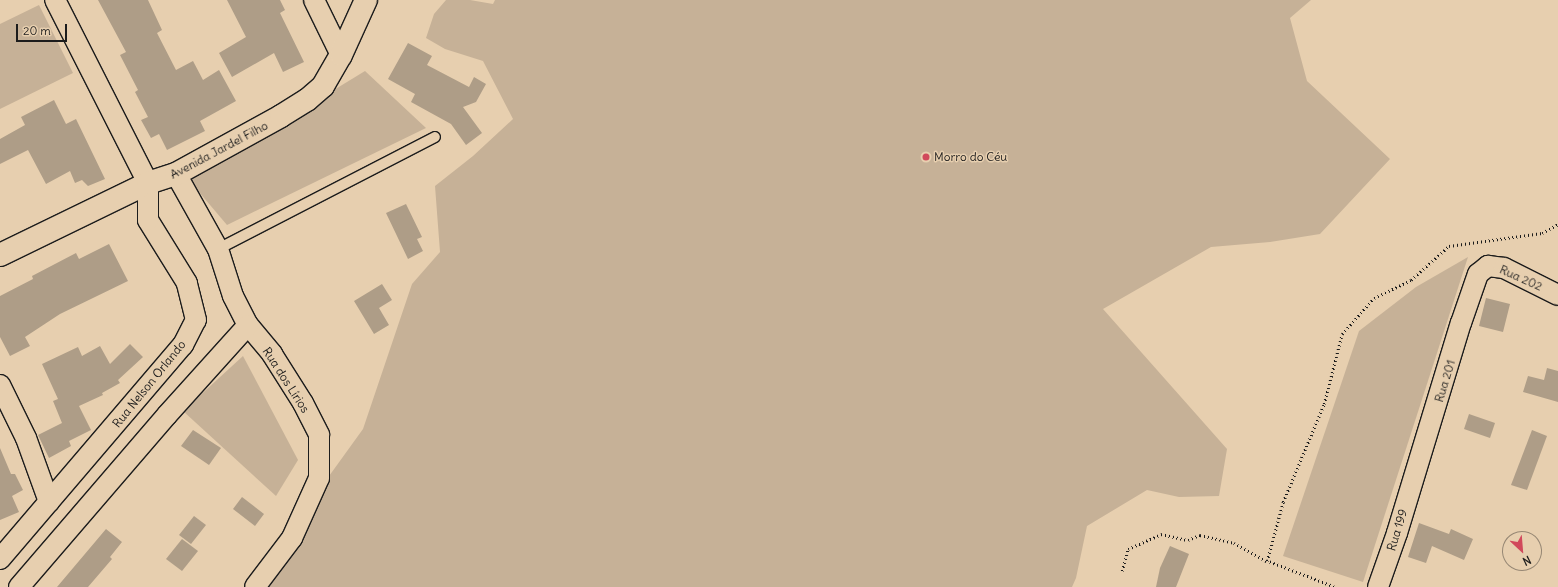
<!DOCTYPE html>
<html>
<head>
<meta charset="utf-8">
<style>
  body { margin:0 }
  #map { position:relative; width:1558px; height:587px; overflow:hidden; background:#e7cfaf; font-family:Delius,sans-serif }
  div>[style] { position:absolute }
  .green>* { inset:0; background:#c6b197 }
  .building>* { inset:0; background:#ae9d87 }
  .path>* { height:2.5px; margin-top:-1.25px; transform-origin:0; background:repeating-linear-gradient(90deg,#1c1c1c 0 1px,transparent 0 4px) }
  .roads { filter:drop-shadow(1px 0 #1c1c1c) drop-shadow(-1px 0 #1c1c1c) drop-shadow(0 1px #1c1c1c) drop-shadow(0 -1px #1c1c1c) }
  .service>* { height:10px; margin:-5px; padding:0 5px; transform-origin:5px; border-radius:5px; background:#e7cfaf }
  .minor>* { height:20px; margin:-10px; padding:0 10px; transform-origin:10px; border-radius:10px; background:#e7cfaf }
  .secondary>* { height:22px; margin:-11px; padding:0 11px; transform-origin:11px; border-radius:11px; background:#e7cfaf }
  .dots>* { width:11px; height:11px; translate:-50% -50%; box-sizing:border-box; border:2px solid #e7cfaf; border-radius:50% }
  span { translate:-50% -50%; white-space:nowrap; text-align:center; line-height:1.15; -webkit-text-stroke:3px #e7cfaf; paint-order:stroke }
  .street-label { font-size:12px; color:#1c1c1c }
  .poi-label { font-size:12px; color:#1c1c1c }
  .left { translate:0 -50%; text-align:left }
  .north { position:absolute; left:1502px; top:531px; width:40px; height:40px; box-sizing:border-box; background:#e7cfaf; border:1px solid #968774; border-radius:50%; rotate:154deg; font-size:11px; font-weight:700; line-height:16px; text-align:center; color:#1c1c1c }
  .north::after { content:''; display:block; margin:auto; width:14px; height:18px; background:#d1495b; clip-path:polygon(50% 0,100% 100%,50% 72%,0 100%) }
  .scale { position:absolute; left:16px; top:24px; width:51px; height:18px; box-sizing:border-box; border:2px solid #1c1c1c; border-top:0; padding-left:5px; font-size:12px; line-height:14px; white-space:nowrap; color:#1c1c1c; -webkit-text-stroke:3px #e7cfaf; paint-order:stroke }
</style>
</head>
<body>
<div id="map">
  <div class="green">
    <div style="clip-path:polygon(446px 0,470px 0,493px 4px,495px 0,1311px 0,1290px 18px,1307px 81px,1390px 159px,1320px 234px,1270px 242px,1211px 247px,1103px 309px,1227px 449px,1219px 496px,1179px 497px,1147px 490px,1087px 526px,1076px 578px,1072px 587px,249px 587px,363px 429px,412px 284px,440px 252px,435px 186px,473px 156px,513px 119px,483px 61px,445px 49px,426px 38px,434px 14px)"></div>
    <div style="clip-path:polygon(39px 5px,73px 73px,0 109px,0 24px)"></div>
    <div style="clip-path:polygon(365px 71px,426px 128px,227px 225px,188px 179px)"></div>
    <div style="clip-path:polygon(1468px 257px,1363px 582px,1283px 556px,1359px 331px,1416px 287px)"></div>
    <div style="clip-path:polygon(243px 356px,298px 460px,276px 496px,183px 411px)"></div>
  </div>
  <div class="building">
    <div style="clip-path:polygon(98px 0,148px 0,162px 30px,157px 33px,176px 70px,193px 61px,203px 80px,219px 70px,236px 101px,200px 121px,205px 131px,167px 150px,159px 134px,151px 138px,141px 120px,148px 117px,135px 92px,138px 90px,120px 55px,126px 52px)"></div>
    <div style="clip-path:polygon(227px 0,280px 0,285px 10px,280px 13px,304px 62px,283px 72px,274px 53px,232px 77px,219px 53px,246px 37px)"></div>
    <div style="clip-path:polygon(408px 43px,432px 56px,427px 65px,469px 87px,474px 77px,486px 84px,476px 102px,463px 107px,482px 133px,466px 145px,451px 124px,411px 102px,415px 94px,388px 79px)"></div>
    <div style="clip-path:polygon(54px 100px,66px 124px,76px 119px,105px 179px,88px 186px,82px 180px,75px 183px,70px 171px,46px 184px,28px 150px,0 164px,0 139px,25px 125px,21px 117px)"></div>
    <div style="clip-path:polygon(406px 204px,422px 237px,417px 239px,423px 251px,408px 259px,386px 213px)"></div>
    <div style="clip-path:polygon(109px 244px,128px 281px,60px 314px,25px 337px,30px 346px,10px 356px,0 337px,0 296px,33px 279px,32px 276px,76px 253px,79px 259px)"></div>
    <div style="clip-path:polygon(382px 284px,392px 300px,379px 308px,389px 325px,374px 334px,354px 301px)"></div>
    <div style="clip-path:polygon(1486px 298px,1510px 304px,1503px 332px,1479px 326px)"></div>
    <div style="clip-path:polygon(130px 344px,143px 357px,118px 380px,120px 383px,102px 393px,103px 395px,79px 406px,91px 430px,69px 441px,71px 446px,49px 458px,38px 435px,62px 423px,53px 401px,58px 399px,42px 364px,78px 347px,82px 356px,100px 346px,110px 364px)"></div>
    <div style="clip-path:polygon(1547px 368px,1558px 371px,1558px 402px,1523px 392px,1528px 376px,1544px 380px)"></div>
    <div style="clip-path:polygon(1469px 414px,1495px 423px,1490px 438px,1464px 429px)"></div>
    <div style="clip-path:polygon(193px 430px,221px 448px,209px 465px,181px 446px)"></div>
    <div style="clip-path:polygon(1532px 430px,1547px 436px,1527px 490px,1511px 485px)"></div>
    <div style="clip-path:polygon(0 448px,11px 474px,15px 474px,23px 490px,12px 496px,19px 512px,0 520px)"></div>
    <div style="clip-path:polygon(242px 497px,264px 514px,255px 526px,233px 509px)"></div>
    <div style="clip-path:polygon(194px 516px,206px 525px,191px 544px,179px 535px)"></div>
    <div style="clip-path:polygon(1419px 523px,1449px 534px,1451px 529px,1473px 539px,1464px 560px,1432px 546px,1426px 563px,1408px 557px)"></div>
    <div style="clip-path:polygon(106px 529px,122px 542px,110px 557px,112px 559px,88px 587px,57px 587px)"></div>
    <div style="clip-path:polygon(182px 539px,198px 551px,182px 571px,166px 559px)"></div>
    <div style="clip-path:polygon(1170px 546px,1189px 554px,1176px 587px,1156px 587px,1160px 568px)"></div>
  </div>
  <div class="path">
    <div style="left:1122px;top:571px;width:23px;rotate:-75deg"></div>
    <div style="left:1128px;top:549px;width:36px;rotate:-24deg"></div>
    <div style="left:1161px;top:534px;width:28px;rotate:13deg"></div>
    <div style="left:1188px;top:540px;width:13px;rotate:-23deg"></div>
    <div style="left:1200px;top:535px;width:35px;rotate:13deg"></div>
    <div style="left:1234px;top:543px;width:38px;rotate:29deg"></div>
    <div style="left:1334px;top:587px;width:72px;rotate:-158.8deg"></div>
    <div style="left:1267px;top:561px;width:61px;rotate:-74.8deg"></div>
    <div style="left:1283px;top:502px;width:106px;rotate:-67.3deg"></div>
    <div style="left:1324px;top:404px;width:72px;rotate:-75.6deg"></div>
    <div style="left:1342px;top:334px;width:48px;rotate:-48.4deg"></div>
    <div style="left:1374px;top:298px;width:41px;rotate:-25.9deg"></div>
    <div style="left:1411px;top:280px;width:51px;rotate:-41.8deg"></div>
    <div style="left:1449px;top:246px;width:94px;rotate:-8deg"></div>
    <div style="left:1542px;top:233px;width:18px;rotate:-29deg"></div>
  </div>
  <div class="roads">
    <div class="service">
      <div style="left:218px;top:249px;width:244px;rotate:-27.3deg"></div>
    </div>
    <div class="minor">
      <div style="left:314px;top:0;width:61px;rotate:63.9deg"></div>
      <div style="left:176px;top:174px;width:86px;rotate:60.8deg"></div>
      <div style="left:218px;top:249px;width:49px;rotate:72.3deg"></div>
      <div style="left:233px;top:296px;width:33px;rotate:63deg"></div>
      <div style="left:248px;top:325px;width:38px;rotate:50deg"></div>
      <div style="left:272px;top:354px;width:58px;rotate:57.7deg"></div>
      <div style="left:303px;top:403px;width:36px;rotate:63deg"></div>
      <div style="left:319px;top:435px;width:43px;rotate:90deg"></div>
      <div style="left:319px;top:478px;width:66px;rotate:114.2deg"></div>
      <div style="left:292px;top:538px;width:61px;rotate:127.1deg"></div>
      <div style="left:0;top:385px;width:59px;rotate:63.9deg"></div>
      <div style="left:26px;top:438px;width:68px;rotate:70.2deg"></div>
      <div style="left:0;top:559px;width:282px;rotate:-49.5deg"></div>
      <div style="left:183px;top:345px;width:28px;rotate:-63deg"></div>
      <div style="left:196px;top:320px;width:38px;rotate:-104deg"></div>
      <div style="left:187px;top:283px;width:74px;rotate:-121.8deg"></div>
      <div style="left:148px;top:220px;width:37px;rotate:-90deg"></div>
      <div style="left:148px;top:183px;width:205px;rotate:-116.9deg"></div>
      <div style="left:19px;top:587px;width:227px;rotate:-49.3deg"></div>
      <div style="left:167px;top:415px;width:121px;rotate:-48deg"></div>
      <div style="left:1378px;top:587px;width:57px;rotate:-70.6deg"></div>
      <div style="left:1397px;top:533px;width:220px;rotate:-73.1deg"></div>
      <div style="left:1461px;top:323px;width:52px;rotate:-70.9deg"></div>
      <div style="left:1478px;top:274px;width:13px;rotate:-39deg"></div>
      <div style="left:1488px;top:266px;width:16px;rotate:7deg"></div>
      <div style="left:1504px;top:268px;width:60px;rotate:26.6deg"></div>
    </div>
    <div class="secondary">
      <div style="left:0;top:255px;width:165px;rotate:-25.9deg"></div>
      <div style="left:148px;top:183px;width:29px;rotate:-18deg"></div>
      <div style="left:176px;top:174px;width:120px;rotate:-28.9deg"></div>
      <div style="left:281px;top:116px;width:31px;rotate:-32deg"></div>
      <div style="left:307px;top:100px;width:21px;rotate:-41deg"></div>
      <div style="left:323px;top:86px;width:36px;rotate:-60deg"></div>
      <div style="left:341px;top:55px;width:60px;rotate:-65.6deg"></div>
    </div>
  </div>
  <div class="dots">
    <div style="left:926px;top:157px;background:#d1495b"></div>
  </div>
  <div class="street-label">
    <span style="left:219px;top:150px;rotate:-28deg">Avenida Jardel Filho</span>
    <span style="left:1521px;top:278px;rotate:24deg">Rua 202</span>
    <span style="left:286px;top:380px;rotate:57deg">Rua dos Lírios</span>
    <span style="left:1445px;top:381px;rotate:-73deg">Rua 201</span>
    <span style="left:149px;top:384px;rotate:-51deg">Rua Nelson Orlando</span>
    <span style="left:1397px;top:530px;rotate:-73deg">Rua 199</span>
  </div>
  <div class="poi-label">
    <span class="left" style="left:934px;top:157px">Morro do Céu</span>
  </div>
  <div class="north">N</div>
  <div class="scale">20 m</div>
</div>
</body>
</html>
